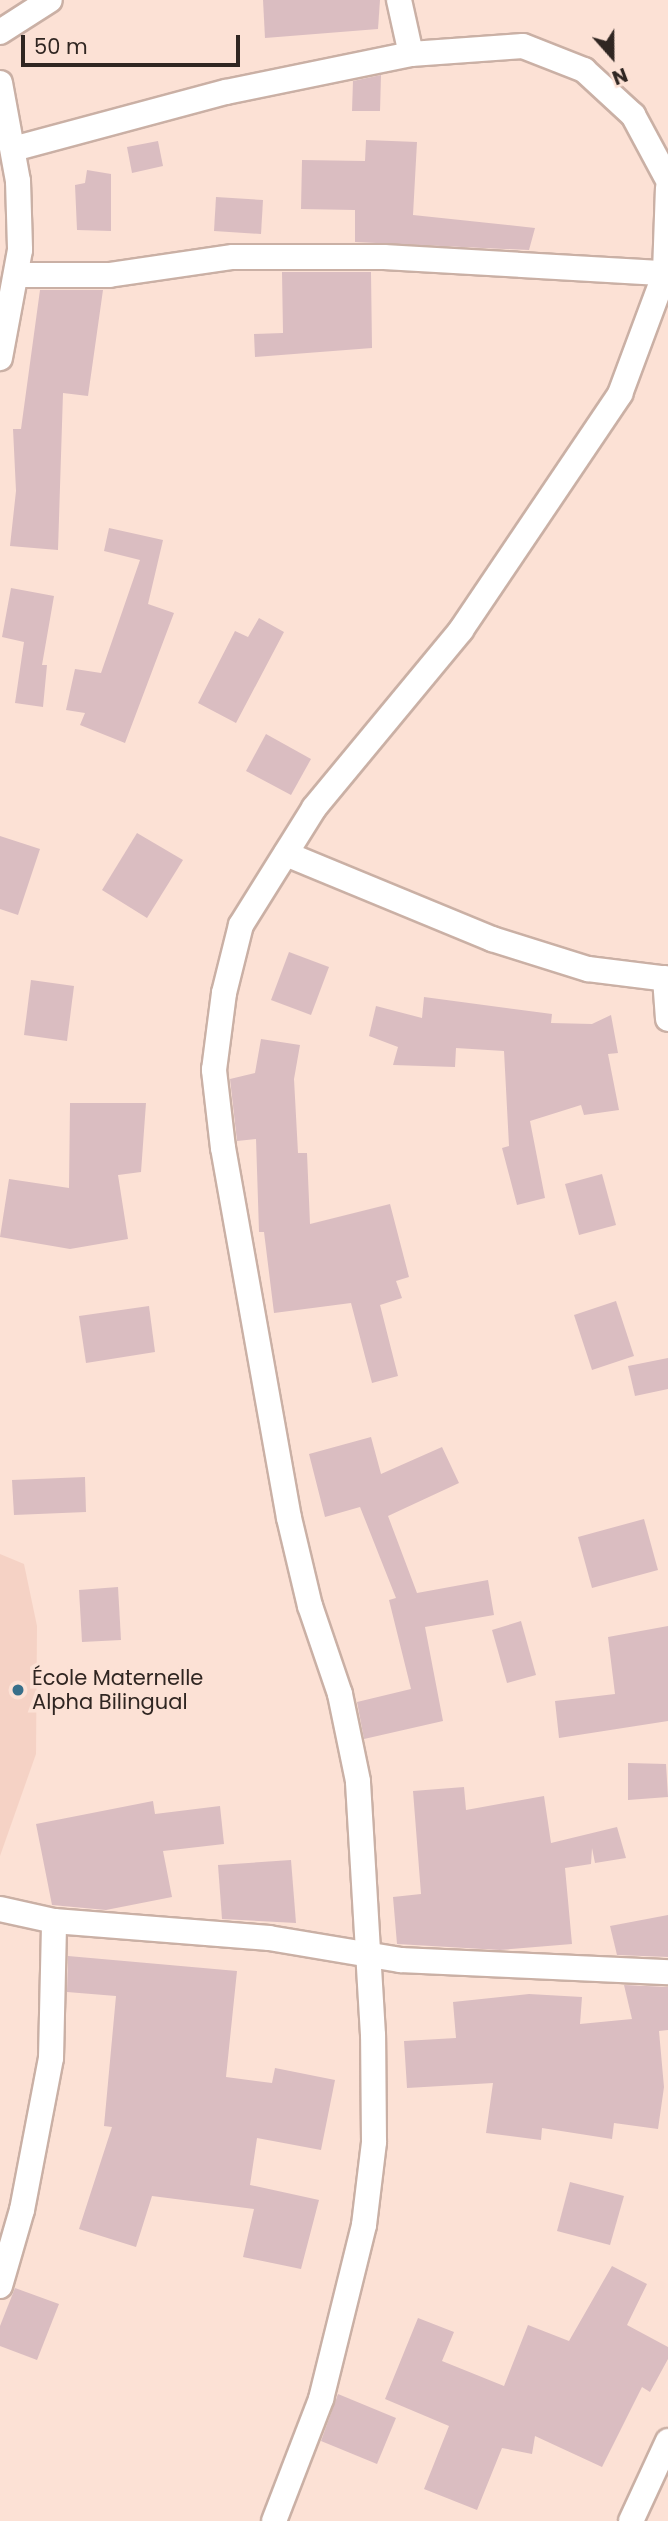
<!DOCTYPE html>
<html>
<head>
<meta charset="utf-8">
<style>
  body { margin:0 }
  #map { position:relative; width:668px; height:2521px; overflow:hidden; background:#fce1d5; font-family:Poppins,sans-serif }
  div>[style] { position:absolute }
  .built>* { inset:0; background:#f5d2c5 }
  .building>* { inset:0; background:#dabdc1 }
  .roads { filter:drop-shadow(2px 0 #cab0a5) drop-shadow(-2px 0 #cab0a5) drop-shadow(0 2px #cab0a5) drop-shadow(0 -2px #cab0a5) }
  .street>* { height:24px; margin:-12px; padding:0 12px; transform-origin:12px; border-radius:12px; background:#fff }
  .dots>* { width:19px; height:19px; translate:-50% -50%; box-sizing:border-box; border:4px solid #fce1d5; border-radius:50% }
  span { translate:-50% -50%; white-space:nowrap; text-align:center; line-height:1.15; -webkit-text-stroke:7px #fce1d5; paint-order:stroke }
  .poi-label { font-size:21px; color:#302622 }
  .left { translate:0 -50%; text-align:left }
  .north { position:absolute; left:577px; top:21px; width:70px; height:70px; -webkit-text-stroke:5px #fce1d5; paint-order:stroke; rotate:159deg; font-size:19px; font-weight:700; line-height:28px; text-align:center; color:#302622 }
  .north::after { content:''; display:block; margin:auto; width:24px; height:32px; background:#302622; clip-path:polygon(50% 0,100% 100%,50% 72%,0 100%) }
  .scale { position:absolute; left:21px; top:35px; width:219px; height:32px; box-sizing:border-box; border:4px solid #302622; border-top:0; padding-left:9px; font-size:21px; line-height:24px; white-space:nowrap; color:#302622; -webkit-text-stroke:5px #fce1d5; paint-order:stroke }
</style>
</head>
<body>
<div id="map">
  <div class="built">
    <div style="clip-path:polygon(0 1554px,24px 1564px,37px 1626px,36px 1754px,0 1856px)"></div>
  </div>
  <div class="building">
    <div style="clip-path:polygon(263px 0,380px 0,378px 29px,265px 38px)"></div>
    <div style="clip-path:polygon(381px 75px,380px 111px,352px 111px,353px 81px)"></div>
    <div style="clip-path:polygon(366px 140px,417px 142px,413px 215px,535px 228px,529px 250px,355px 242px,355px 210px,301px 209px,302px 160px,365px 161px)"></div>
    <div style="clip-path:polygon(158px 141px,163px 166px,132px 173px,127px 147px)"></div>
    <div style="clip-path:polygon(87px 170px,111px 174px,111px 231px,77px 230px,75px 185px,85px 183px)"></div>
    <div style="clip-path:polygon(216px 197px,263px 200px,261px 234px,214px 231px)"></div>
    <div style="clip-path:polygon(282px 272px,371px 272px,372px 348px,255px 357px,254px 334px,283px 333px)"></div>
    <div style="clip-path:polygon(40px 290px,103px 290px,88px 396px,63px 393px,58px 550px,10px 546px,16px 491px,13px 429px,21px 429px)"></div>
    <div style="clip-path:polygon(109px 528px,163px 540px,148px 604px,174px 613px,125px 743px,80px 725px,85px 713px,66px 710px,75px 669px,101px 673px,140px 560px,104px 551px)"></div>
    <div style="clip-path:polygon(11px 588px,54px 596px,42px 665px,47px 665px,43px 707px,15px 703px,24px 642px,2px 637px)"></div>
    <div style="clip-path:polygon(259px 618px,284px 632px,236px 723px,198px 703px,235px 631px,248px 637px)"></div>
    <div style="clip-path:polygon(266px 734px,311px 759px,291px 795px,246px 771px)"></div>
    <div style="clip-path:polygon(137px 833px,183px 860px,147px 918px,102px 890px)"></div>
    <div style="clip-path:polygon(0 836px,40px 849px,18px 915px,0 909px)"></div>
    <div style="clip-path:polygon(289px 952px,329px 967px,311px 1015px,271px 1000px)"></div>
    <div style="clip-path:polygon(31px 980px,74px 986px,67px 1041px,24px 1035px)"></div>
    <div style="clip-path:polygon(424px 997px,552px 1014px,551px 1023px,592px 1024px,611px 1015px,618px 1053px,608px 1054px,619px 1110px,584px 1115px,581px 1105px,530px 1121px,545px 1198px,517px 1205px,502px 1148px,509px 1146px,504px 1051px,456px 1048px,455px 1067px,393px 1065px,398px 1047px,369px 1036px,376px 1006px,422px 1018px)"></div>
    <div style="clip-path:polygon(261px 1039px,300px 1045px,294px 1079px,298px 1153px,307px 1153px,310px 1224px,390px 1204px,409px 1277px,396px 1281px,402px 1298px,380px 1305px,398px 1376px,372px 1383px,351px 1303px,274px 1313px,264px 1232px,259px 1232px,256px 1139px,237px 1141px,230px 1079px,255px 1073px)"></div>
    <div style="clip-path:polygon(70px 1103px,146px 1103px,141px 1172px,118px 1175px,128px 1239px,70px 1249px,0 1237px,9px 1179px,69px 1188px)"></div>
    <div style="clip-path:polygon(602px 1174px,616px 1225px,579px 1235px,565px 1184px)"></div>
    <div style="clip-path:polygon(616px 1301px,634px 1356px,592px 1370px,574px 1315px)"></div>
    <div style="clip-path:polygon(149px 1306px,155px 1352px,86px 1363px,79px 1316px)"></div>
    <div style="clip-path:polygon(668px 1358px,668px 1389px,635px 1396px,628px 1366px)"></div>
    <div style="clip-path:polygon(371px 1437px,381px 1474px,442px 1447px,459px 1483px,388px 1516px,417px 1593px,488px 1580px,494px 1615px,425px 1627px,443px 1721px,364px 1739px,357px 1702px,411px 1689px,389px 1600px,396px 1598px,360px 1507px,325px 1517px,309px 1454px)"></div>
    <div style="clip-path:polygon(85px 1477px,86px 1512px,14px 1515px,12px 1480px)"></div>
    <div style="clip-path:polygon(644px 1519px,658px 1570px,592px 1588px,578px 1537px)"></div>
    <div style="clip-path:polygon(118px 1587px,121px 1640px,82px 1642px,79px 1590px)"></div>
    <div style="clip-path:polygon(521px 1621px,536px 1675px,507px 1683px,492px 1630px)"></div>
    <div style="clip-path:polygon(668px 1626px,668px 1721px,559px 1738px,555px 1701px,615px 1694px,608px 1637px)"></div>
    <div style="clip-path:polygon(628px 1763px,666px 1764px,668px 1797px,628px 1800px)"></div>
    <div style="clip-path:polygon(464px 1787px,466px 1810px,544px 1796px,551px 1843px,617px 1827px,626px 1858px,595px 1863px,592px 1848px,591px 1864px,565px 1868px,572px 1944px,500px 1950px,397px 1944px,393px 1897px,421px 1894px,413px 1791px)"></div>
    <div style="clip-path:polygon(153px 1801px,155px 1814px,220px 1806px,224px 1844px,163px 1851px,172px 1897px,106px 1910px,52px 1905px,36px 1824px)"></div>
    <div style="clip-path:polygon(291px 1860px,296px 1923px,222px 1919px,218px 1865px)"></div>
    <div style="clip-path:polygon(668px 1915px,668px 1957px,617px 1955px,610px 1926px)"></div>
    <div style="clip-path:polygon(68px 1956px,237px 1971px,226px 2077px,272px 2083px,275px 2068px,335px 2080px,321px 2150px,257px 2138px,250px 2185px,319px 2200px,301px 2269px,243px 2257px,254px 2209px,152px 2196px,136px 2247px,79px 2229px,112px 2127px,104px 2126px,116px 1996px,67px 1992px)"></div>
    <div style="clip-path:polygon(624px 1985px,668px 1987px,668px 2030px,659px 2031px,664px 2087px,658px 2129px,614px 2123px,612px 2139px,542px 2128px,541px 2140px,486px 2133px,493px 2083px,407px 2088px,404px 2041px,456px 2038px,453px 2002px,529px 1994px,582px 1997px,580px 2024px,632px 2019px)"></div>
    <div style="clip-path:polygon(570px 2182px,624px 2196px,610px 2245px,557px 2231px)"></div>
    <div style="clip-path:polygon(612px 2266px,647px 2284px,627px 2325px,668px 2347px,668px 2359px,650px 2392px,642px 2387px,602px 2467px,535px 2436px,532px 2454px,502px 2448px,477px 2510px,424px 2489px,449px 2426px,385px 2399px,418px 2318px,454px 2332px,442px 2361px,504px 2386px,528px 2325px,569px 2341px)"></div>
    <div style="clip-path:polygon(15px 2288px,59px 2304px,37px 2360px,0 2346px,0 2326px)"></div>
    <div style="clip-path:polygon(338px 2394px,396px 2418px,377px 2464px,321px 2441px)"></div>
  </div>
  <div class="roads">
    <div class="street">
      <div style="left:399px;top:0;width:55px;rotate:77.5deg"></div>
      <div style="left:0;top:32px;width:59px;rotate:-32.6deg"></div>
      <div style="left:0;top:83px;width:100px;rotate:79.6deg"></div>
      <div style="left:18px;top:181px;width:69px;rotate:88.3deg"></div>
      <div style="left:20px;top:250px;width:110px;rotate:100.5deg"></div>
      <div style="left:13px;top:149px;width:220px;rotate:-15deg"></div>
      <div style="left:226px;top:92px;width:189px;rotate:-11.6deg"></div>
      <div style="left:411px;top:54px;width:112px;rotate:-4.1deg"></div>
      <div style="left:523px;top:46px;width:66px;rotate:21.5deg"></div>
      <div style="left:584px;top:70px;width:67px;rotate:42.6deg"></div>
      <div style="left:633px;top:115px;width:74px;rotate:61.7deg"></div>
      <div style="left:19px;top:275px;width:90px"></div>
      <div style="left:109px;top:275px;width:125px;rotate:-8.3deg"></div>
      <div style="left:233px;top:257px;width:151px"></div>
      <div style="left:384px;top:257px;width:281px;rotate:3.3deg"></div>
      <div style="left:286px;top:854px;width:223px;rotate:22.4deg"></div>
      <div style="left:492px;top:939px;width:101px;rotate:17.4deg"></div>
      <div style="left:588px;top:969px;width:81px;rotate:7.1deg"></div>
      <div style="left:665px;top:978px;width:41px;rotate:85.8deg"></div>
      <div style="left:0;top:1909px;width:55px;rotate:12.5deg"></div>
      <div style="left:54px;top:1921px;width:216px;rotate:4.5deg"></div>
      <div style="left:269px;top:1938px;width:134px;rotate:9.5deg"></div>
      <div style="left:401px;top:1960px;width:267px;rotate:2.6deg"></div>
      <div style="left:0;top:2286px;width:79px;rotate:-73.9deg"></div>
      <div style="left:22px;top:2210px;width:155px;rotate:-79.2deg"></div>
      <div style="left:51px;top:2058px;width:137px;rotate:-88.7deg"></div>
      <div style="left:274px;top:2521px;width:131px;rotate:-68.9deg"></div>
      <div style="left:321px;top:2399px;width:179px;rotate:-76.1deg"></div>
      <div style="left:364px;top:2225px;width:84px;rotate:-83.1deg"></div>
      <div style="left:374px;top:2142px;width:107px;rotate:-90.5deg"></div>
      <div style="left:373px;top:2035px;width:254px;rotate:-93.4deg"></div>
      <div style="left:358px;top:1781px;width:89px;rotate:-101.7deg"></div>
      <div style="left:340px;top:1694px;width:93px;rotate:-108.8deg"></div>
      <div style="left:310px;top:1606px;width:90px;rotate:-103.4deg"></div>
      <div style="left:289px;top:1518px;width:376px;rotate:-100.1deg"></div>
      <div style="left:223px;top:1148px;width:79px;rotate:-96.6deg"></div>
      <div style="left:214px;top:1070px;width:78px;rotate:-82.6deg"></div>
      <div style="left:224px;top:993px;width:70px;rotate:-76deg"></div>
      <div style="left:241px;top:925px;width:138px;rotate:-58deg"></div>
      <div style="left:314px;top:808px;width:231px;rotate:-50.4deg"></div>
      <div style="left:461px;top:630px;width:285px;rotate:-56deg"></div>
      <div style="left:620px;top:394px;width:129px;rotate:-69.6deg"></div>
      <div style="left:665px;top:273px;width:85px;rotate:-88deg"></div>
      <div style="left:631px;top:2521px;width:88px;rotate:-65.2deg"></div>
    </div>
  </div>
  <div class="dots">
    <div style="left:18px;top:1690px;background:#386f8a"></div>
  </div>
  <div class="poi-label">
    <span class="left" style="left:32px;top:1690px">École Maternelle<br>Alpha Bilingual</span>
  </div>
  <div class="north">N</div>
  <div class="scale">50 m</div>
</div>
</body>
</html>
